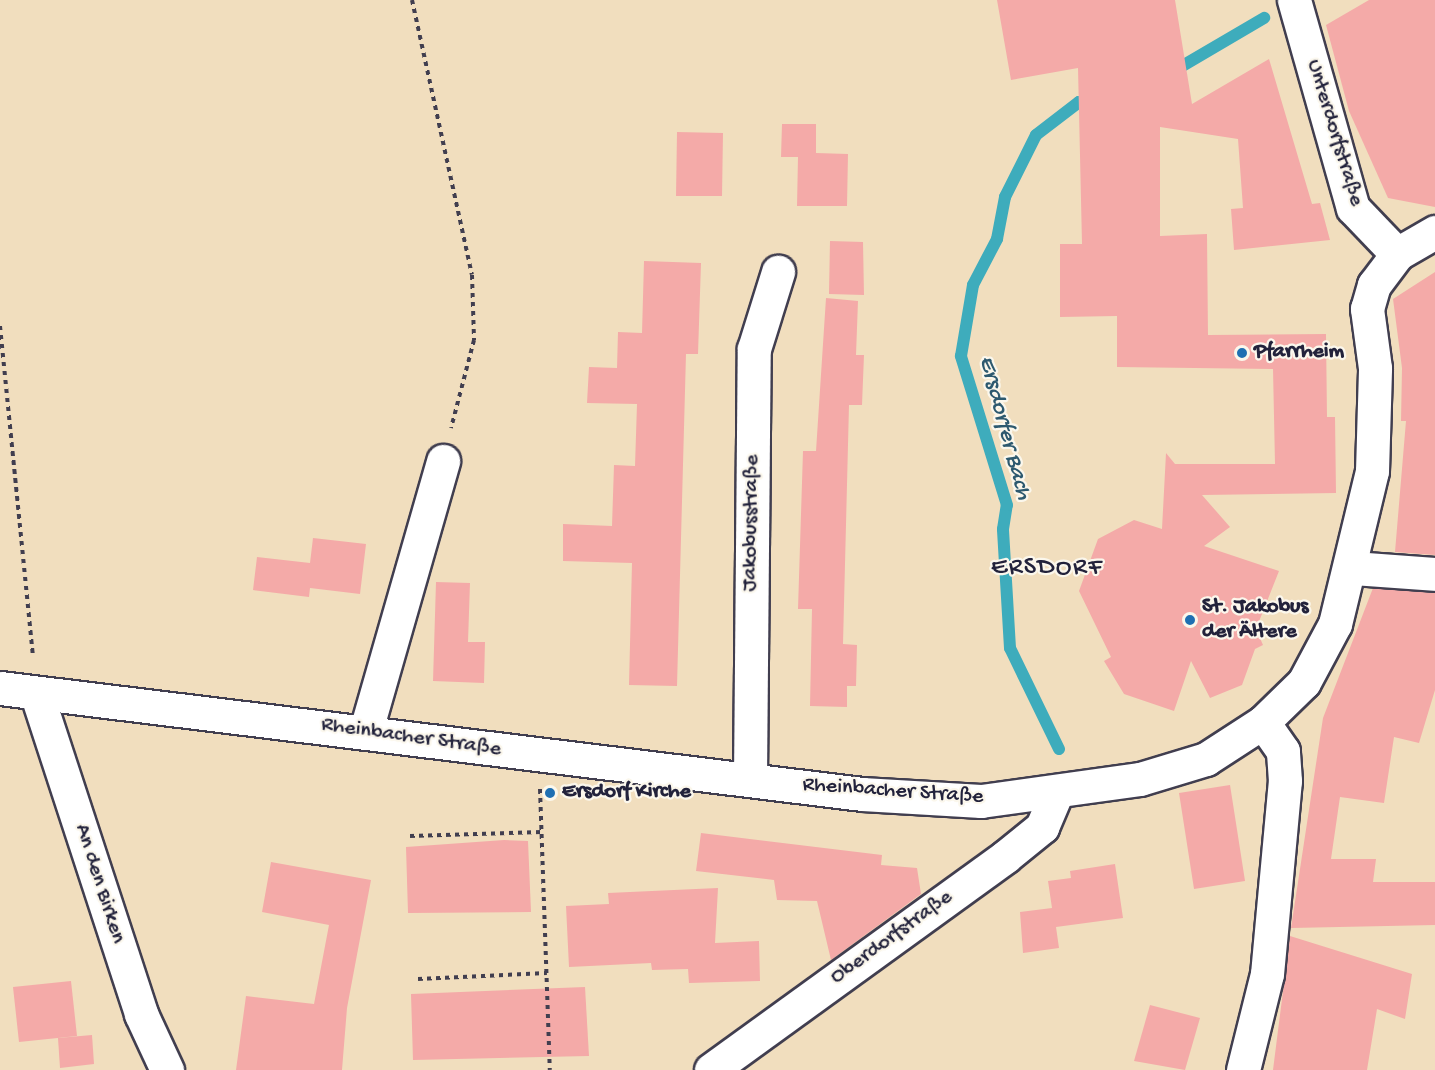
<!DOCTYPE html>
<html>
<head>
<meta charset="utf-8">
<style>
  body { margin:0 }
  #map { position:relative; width:1435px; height:1070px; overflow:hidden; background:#f1debe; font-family:"Gochi Hand",sans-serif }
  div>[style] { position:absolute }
  .stream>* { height:12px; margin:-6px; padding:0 6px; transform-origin:6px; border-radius:6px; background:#3eacbc }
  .building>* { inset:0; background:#f4aaa8 }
  .path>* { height:4px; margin-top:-2px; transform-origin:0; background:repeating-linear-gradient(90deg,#413e4f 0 4.5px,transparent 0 9px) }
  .roads { filter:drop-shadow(2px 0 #413e4f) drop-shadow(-2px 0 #413e4f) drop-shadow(0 2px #413e4f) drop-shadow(0 -2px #413e4f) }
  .minor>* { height:33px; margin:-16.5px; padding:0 16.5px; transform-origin:16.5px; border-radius:16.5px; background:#fff }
  .major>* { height:33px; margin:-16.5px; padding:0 16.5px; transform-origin:16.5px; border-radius:16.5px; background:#fff }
  .dots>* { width:16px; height:16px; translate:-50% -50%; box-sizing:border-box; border:3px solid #fbf7ec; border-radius:50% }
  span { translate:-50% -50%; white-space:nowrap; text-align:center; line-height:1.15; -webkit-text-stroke:4.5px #fbf7ec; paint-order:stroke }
  .street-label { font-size:22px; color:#22223b }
  .poi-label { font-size:22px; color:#22223b; font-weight:700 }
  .left { translate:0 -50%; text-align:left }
  .water-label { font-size:24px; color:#2d596f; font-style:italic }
  .quarter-label { font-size:26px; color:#22223b; letter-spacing:1.5px }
</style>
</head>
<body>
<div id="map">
  <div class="stream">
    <div style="left:1172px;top:72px;width:107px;rotate:-30.4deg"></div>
    <div style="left:1059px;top:749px;width:112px;rotate:-115.9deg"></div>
    <div style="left:1010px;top:648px;width:119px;rotate:-93.4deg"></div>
    <div style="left:1003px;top:529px;width:24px;rotate:-81deg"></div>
    <div style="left:1007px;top:505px;width:156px;rotate:-107.2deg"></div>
    <div style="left:961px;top:356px;width:72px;rotate:-80.4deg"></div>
    <div style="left:973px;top:285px;width:52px;rotate:-62.4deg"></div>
    <div style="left:997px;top:239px;width:43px;rotate:-79.2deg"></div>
    <div style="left:1005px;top:197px;width:69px;rotate:-63.4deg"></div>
    <div style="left:1036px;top:135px;width:54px;rotate:-37.5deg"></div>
    <div style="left:1079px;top:102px;width:15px;rotate:4deg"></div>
  </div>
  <div class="building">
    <div style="clip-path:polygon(997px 0,1175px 0,1192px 104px,1269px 59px,1312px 204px,1320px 203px,1330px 240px,1234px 250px,1231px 209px,1243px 208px,1238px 139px,1160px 127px,1160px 236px,1207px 234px,1208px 335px,1326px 334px,1327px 417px,1335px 417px,1336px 493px,1202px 495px,1230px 527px,1204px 546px,1279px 571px,1256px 629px,1263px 645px,1255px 649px,1242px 685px,1210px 698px,1191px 661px,1174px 711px,1124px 694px,1104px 661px,1111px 657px,1079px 591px,1098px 539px,1134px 520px,1162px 529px,1166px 453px,1175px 464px,1275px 464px,1273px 369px,1117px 367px,1117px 316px,1060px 317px,1060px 244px,1082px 244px,1078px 68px,1011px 80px)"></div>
    <div style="clip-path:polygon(1369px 0,1435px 0,1435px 207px,1388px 198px,1349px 111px,1326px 25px)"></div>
    <div style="clip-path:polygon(782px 124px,816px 124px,816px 153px,848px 154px,847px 206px,797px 206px,798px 157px,781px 157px)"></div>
    <div style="clip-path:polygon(677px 132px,723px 133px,722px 196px,676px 196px)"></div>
    <div style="clip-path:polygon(830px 241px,863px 242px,864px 295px,829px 294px)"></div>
    <div style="clip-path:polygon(644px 261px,701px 263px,698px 354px,686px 354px,677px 686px,629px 685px,632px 563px,563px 561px,563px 524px,612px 526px,614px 465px,635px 466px,637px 404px,587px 403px,589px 367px,617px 368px,618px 332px,642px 333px)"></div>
    <div style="clip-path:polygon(1435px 272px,1435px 555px,1395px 552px,1406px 421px,1401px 421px,1402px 368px,1393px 299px)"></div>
    <div style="clip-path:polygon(826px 298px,858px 301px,856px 355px,864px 355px,862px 405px,849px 405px,843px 644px,857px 645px,856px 686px,847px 686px,847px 707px,810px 706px,812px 609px,798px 609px,803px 451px,816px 451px)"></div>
    <div style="clip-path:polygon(313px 538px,366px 544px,360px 594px,310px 588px,309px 597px,253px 590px,257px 557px,310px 563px)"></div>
    <div style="clip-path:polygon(436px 582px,470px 583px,468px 642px,485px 642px,484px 683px,433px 681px)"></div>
    <div style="clip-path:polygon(1373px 588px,1435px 593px,1435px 690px,1419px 743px,1394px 737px,1384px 803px,1340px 797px,1331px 859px,1376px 859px,1373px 882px,1435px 882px,1435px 925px,1291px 928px,1323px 718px)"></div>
    <div style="clip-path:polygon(1230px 785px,1245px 881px,1194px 889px,1179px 793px)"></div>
    <div style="clip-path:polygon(701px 833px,882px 855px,881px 865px,917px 868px,921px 894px,831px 960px,817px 901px,777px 900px,774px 880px,696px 871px)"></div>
    <div style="clip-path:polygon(504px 840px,528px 841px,531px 912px,408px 913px,406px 847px)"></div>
    <div style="clip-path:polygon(271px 862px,371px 880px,347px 1008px,342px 1070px,236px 1070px,246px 996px,314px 1004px,329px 925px,262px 912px)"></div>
    <div style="clip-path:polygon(1115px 864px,1123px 918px,1056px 927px,1059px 948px,1023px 953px,1020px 912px,1052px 908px,1048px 881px,1071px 878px,1070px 871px)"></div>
    <div style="clip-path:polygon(718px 888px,715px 943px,759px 941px,760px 981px,689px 983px,688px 969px,652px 970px,651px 963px,569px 967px,566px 906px,609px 904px,608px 893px)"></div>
    <div style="clip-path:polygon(1290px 936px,1412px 974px,1405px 1019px,1377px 1009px,1367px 1070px,1273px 1070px)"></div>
    <div style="clip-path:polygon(71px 981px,77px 1036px,19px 1042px,13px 987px)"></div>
    <div style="clip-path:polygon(585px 987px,589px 1056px,413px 1060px,411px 994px)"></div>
    <div style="clip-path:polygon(1150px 1005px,1200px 1018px,1185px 1070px,1134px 1061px)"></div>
    <div style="clip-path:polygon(92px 1035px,94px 1064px,60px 1068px,58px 1038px)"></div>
  </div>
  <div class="path">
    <div style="left:412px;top:0;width:281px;rotate:77.7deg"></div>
    <div style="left:472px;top:275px;width:65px;rotate:88.2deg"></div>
    <div style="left:474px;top:340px;width:91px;rotate:104.6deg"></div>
    <div style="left:0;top:326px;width:331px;rotate:84.3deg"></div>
    <div style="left:540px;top:789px;width:281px;rotate:88deg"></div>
    <div style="left:410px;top:836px;width:132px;rotate:-1.7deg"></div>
    <div style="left:418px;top:979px;width:129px;rotate:-2.7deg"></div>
  </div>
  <div class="roads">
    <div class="minor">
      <div style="left:1294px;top:0;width:216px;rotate:74.2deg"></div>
      <div style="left:1353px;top:208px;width:64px;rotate:46.3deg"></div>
      <div style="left:1352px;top:568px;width:83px;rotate:4.1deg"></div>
      <div style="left:37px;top:695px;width:336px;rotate:71.9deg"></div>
      <div style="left:141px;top:1014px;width:62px;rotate:65.1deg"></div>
      <div style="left:366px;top:730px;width:280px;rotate:-74deg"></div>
      <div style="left:750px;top:778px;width:429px;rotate:-89.5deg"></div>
      <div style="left:754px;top:349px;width:81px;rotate:-72.7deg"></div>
      <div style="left:711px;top:1070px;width:363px;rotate:-35.9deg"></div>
      <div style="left:1005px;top:857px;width:48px;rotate:-39deg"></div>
      <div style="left:1042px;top:827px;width:38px;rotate:-67deg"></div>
      <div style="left:1243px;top:1070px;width:99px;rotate:-76deg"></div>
      <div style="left:1267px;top:974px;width:194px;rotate:-84.7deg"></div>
      <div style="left:1285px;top:781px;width:30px;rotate:-94deg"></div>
      <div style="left:1283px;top:751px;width:35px;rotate:-125deg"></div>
    </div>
    <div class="major">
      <div style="left:0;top:688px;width:868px;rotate:7.01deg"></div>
      <div style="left:862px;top:794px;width:119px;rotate:3.4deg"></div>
      <div style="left:981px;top:801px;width:161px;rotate:-7.9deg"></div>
      <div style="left:1140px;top:779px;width:69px;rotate:-16.9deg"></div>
      <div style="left:1206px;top:759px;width:68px;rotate:-33deg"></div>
      <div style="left:1263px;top:722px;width:57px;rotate:-44.3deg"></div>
      <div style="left:1304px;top:682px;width:66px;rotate:-61.9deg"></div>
      <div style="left:1335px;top:624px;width:157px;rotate:-76.4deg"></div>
      <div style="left:1372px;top:471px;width:103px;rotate:-88.3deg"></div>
      <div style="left:1375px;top:368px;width:60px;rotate:-97.7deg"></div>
      <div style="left:1367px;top:309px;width:25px;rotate:-74deg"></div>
      <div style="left:1374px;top:285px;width:39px;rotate:-53deg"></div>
      <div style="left:1397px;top:254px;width:44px;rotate:-30.1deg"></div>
    </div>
  </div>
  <div class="dots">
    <div style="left:1242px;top:353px;background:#1f6fb2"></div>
    <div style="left:1190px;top:620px;background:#1f6fb2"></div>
    <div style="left:550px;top:793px;background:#1f6fb2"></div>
  </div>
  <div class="street-label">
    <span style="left:1334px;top:133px;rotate:73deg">Unterdorfstraße</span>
    <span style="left:752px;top:523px;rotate:-89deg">Jakobusstraße</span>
    <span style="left:411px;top:738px;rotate:8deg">Rheinbacher Straße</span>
    <span style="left:893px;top:792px;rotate:4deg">Rheinbacher Straße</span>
    <span style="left:99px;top:884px;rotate:72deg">An den Birken</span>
    <span style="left:892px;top:938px;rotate:-36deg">Oberdorfstraße</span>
  </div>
  <div class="poi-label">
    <span class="left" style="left:1254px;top:353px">Pfarrheim</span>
    <span class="left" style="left:1202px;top:620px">St. Jakobus<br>der Ältere</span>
    <span class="left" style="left:562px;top:793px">Ersdorf Kirche</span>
  </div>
  <div class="water-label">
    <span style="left:1004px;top:428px;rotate:75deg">Ersdorfer Bach</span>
  </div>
  <div class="quarter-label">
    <span style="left:1047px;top:569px">ERSDORF</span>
  </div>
</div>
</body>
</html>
